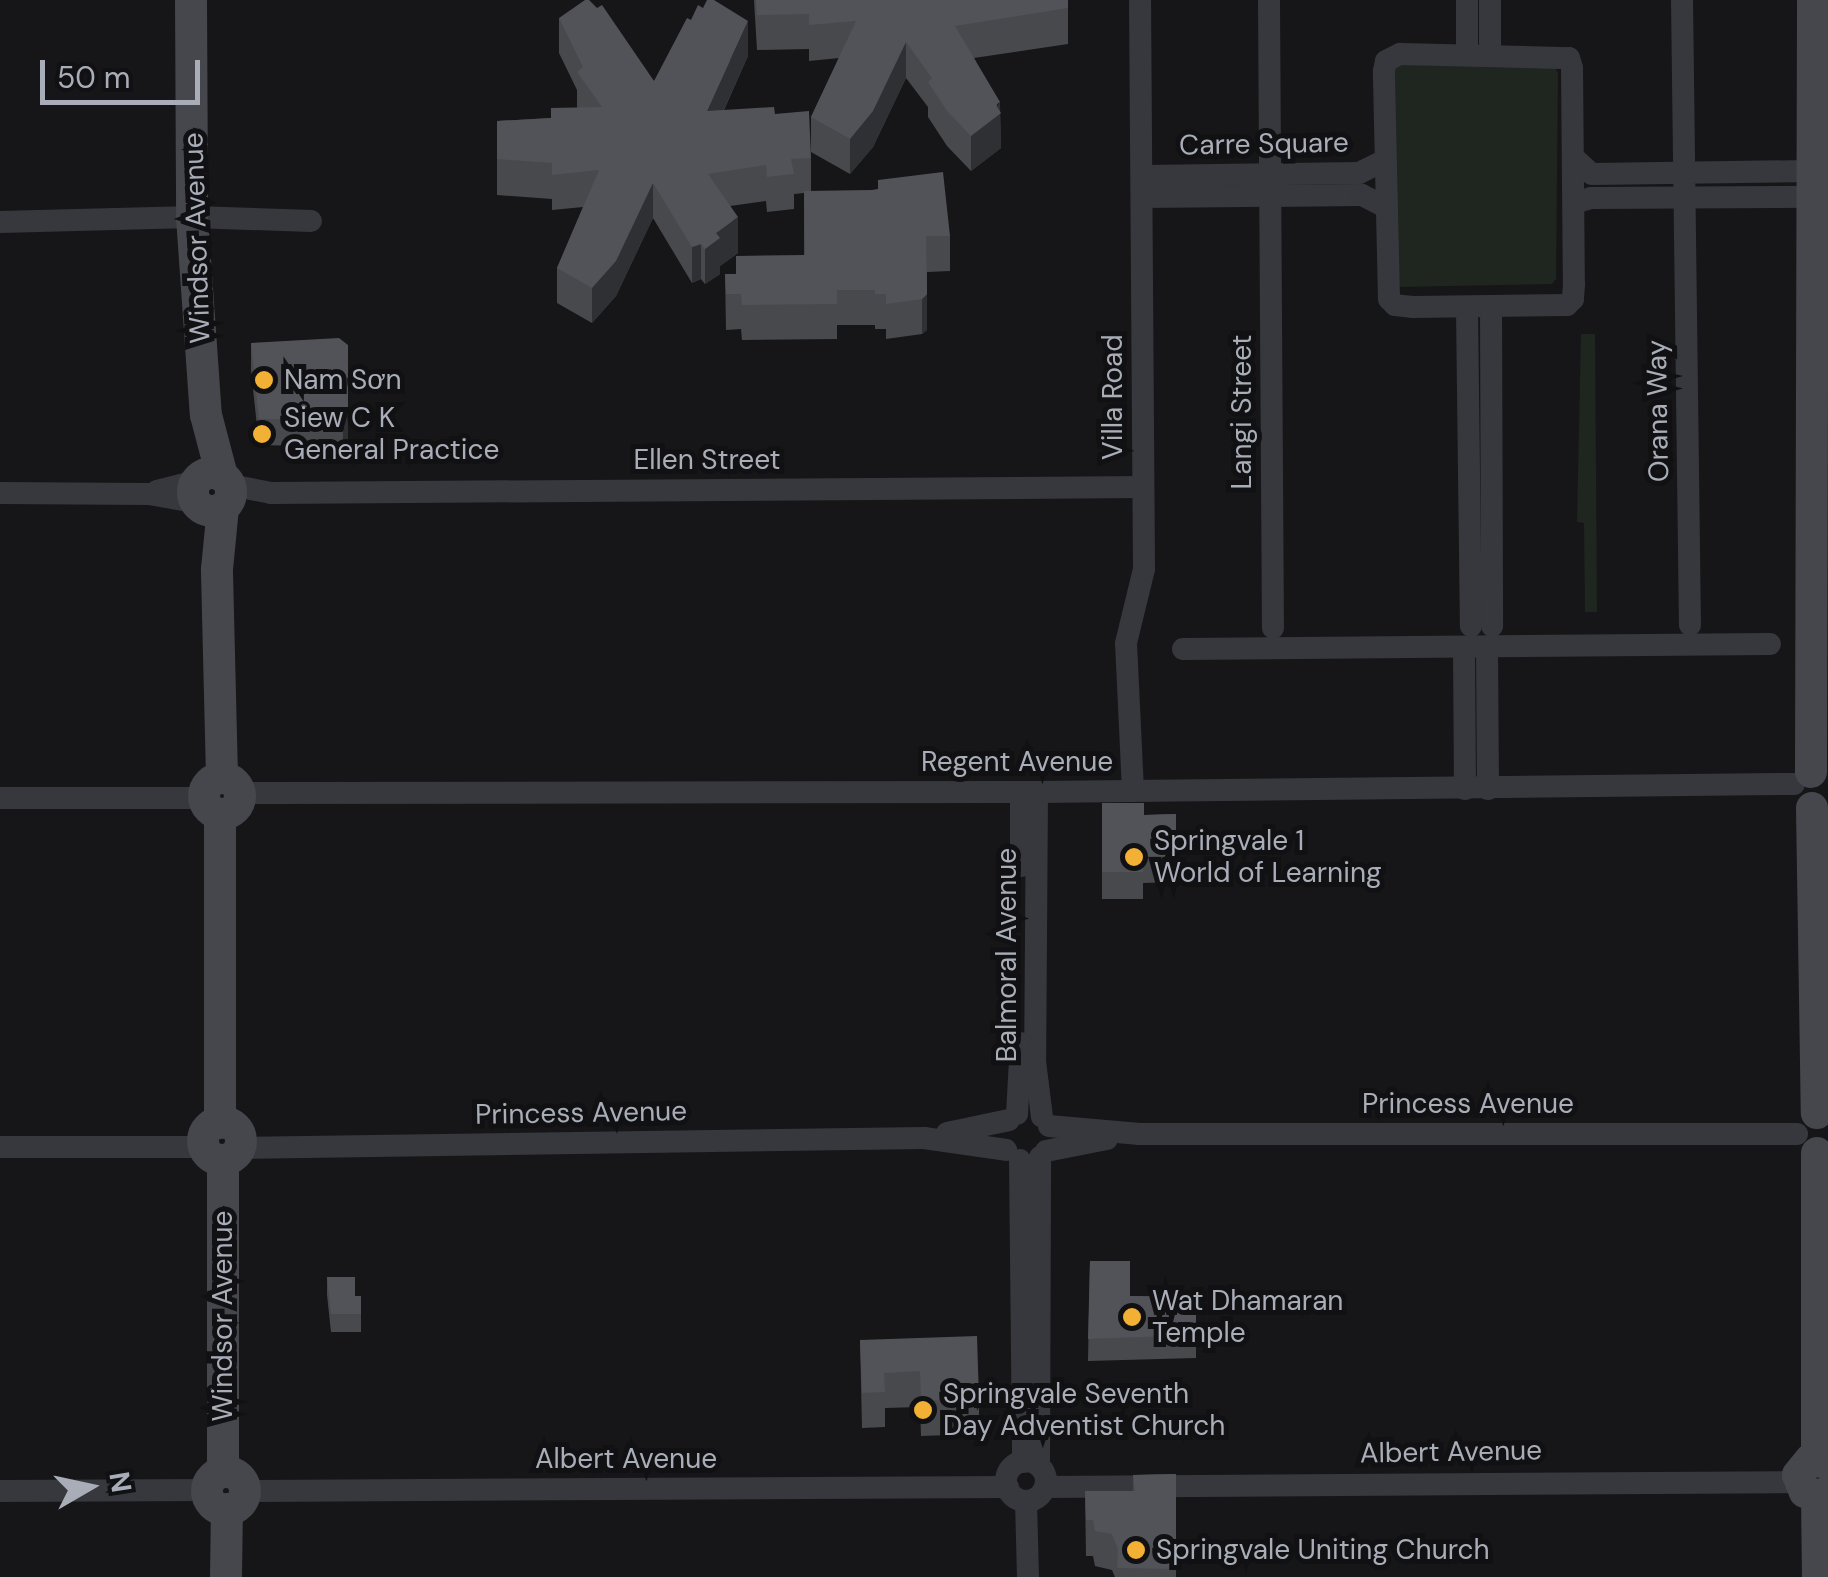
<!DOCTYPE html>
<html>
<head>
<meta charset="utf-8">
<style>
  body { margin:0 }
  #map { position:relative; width:1828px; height:1577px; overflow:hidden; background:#161618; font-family:"DM Sans",sans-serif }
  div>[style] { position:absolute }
  .green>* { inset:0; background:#1e261f }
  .street>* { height:22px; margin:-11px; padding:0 11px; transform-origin:11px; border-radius:11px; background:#37383d }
  .street>.ring { margin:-11px; padding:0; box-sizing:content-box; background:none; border:22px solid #37383d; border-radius:50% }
  .secondary>* { height:32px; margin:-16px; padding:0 16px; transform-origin:16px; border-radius:16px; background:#45474d }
  .secondary>.ring { margin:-16px; padding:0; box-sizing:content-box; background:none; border:32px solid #45474d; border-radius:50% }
  .wall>* { inset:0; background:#47494d }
  .shaded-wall>* { inset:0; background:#2f3033 }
  .building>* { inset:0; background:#525359 }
  .dots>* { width:28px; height:28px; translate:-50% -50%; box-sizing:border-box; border:5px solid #111113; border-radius:50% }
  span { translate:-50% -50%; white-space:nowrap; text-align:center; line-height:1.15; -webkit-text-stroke:10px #111113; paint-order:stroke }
  .street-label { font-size:28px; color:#a8adb8 }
  .poi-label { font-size:28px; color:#a8adb8 }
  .left { translate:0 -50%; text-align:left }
  .north { position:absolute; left:40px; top:1437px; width:100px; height:100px; -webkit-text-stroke:8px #111113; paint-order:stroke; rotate:81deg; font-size:28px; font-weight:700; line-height:40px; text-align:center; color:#a8adb8 }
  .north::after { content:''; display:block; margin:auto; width:35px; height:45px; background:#a8adb8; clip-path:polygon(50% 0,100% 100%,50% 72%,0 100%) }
  .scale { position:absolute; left:40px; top:60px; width:160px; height:45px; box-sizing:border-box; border:5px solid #a8adb8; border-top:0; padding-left:12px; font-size:30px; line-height:35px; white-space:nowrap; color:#a8adb8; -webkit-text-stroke:8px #111113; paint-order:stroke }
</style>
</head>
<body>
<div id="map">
  <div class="green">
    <div style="clip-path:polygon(1401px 58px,1552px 59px,1558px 74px,1556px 279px,1552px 284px,1398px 287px,1391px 66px)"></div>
    <div style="clip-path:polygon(1581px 334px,1595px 334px,1597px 612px,1585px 612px,1584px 523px,1577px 522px)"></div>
  </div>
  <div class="street">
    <div style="left:1269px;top:0;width:628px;rotate:89.64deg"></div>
    <div style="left:1467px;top:0;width:54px;rotate:90deg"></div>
    <div style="left:1490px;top:0;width:54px;rotate:90deg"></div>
    <div style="left:1682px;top:0;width:625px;rotate:89.27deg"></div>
    <div style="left:1400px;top:54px;width:169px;rotate:1.4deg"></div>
    <div style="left:1569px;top:58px;width:10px;rotate:73deg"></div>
    <div style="left:1572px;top:68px;width:216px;rotate:89.5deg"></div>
    <div style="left:1574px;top:284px;width:15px;rotate:94deg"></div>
    <div style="left:1573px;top:299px;width:8px;rotate:135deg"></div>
    <div style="left:1567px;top:305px;width:154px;rotate:179.3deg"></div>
    <div style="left:1413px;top:307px;width:18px;rotate:-174deg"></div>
    <div style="left:1395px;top:305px;width:8px;rotate:-135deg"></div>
    <div style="left:1389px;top:299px;width:228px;rotate:-91.3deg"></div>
    <div style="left:1384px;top:71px;width:10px;rotate:-79deg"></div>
    <div style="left:1386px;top:61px;width:16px;rotate:-27deg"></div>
    <div style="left:1574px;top:158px;width:24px;rotate:42deg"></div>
    <div style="left:1592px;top:174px;width:219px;rotate:-0.8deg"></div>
    <div style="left:1142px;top:176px;width:217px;rotate:-0.8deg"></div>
    <div style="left:1359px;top:173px;width:28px;rotate:-26deg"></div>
    <div style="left:1142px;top:197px;width:220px;rotate:-0.5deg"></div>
    <div style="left:1362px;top:195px;width:25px;rotate:27deg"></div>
    <div style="left:1574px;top:203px;width:18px;rotate:-16deg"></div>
    <div style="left:1591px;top:198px;width:220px;rotate:-0.3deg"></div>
    <div style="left:0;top:222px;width:192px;rotate:-1.5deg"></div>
    <div style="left:192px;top:217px;width:119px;rotate:1.9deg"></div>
    <div style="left:1467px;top:308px;width:318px;rotate:89.3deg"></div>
    <div style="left:1491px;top:308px;width:318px;rotate:89.8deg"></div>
    <div style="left:230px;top:485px;width:42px;rotate:11deg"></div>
    <div style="left:271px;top:493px;width:872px;rotate:-0.39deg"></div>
    <div style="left:157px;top:491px;width:40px;rotate:-14.4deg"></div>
    <div style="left:0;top:493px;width:149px;rotate:0.4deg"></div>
    <div style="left:149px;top:494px;width:47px;rotate:9.9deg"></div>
    <div style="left:1464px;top:647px;width:142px;rotate:89.6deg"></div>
    <div style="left:1487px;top:647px;width:142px;rotate:89.6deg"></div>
    <div style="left:1183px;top:649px;width:587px;rotate:-0.49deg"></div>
    <div style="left:1133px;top:791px;width:148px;rotate:-92.7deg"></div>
    <div style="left:1126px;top:643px;width:76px;rotate:-76.3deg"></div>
    <div style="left:1144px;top:569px;width:569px;rotate:-90.4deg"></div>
    <div style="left:1037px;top:792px;width:269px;rotate:90.4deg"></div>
    <div style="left:1035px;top:1061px;width:56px;rotate:82.9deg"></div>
    <div style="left:240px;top:793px;width:797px;rotate:-0.07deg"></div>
    <div style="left:1037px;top:792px;width:757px;rotate:-0.61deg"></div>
    <div style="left:0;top:798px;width:204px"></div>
    <div style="left:1021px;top:866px;width:74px;rotate:-90deg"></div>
    <div style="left:1017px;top:1114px;width:71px;rotate:-86.8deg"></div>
    <div style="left:1049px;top:1126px;width:91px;rotate:5deg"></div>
    <div style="left:1140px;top:1134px;width:657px"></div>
    <div style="left:947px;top:1133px;width:63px;rotate:-11.8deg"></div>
    <div style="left:0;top:1147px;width:204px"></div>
    <div style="left:239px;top:1148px;width:685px;rotate:-0.84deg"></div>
    <div style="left:924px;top:1138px;width:83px;rotate:8.3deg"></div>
    <div style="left:1046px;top:1151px;width:62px;rotate:-11.1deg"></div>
    <div style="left:1020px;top:1160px;width:302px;rotate:89.4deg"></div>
    <div class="ring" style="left:1006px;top:1461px;width:18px;height:18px"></div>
    <div style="left:1039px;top:1466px;width:309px;rotate:-89.8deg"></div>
    <div style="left:1045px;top:1487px;width:753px;rotate:-0.38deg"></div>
    <div style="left:0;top:1491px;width:207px;rotate:-0.3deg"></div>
    <div style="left:245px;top:1491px;width:763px;rotate:-0.3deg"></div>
    <div style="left:1026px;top:1501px;width:76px;rotate:88.5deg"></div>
  </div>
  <div class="secondary">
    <div style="left:191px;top:0;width:217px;rotate:89.7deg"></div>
    <div style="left:192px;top:217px;width:198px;rotate:86deg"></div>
    <div style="left:206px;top:415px;width:63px;rotate:75.3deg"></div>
    <div class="ring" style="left:193px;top:473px;width:6px;height:6px"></div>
    <div style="left:1811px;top:772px;width:772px;rotate:-89.85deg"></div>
    <div style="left:222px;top:777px;width:208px;rotate:-91.4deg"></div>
    <div style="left:217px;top:569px;width:61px;rotate:-84.4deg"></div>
    <div class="ring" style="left:204px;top:778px;width:4px;height:4px"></div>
    <div style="left:1812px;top:808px;width:305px;rotate:89.1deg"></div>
    <div class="ring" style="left:203px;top:1122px;width:6px;height:6px"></div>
    <div style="left:220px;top:1123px;width:309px;rotate:-90deg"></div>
    <div style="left:1817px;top:1153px;width:306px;rotate:90deg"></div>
    <div style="left:223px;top:1160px;width:312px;rotate:90deg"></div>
    <div style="left:1828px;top:1463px;width:18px;rotate:-171deg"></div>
    <div style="left:1810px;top:1460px;width:19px;rotate:129deg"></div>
    <div style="left:1798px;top:1475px;width:18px;rotate:68deg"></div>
    <div style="left:1805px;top:1492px;width:13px;rotate:18deg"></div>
    <div style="left:1817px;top:1496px;width:12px;rotate:-20deg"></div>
    <div class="ring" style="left:207px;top:1472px;width:6px;height:6px"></div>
    <div style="left:1817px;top:1496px;width:81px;rotate:89.3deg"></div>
    <div style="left:226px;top:1577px;width:68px;rotate:-89.2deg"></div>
  </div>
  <div class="wall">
    <div style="clip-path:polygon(754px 0,1068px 0,1068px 44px,974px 58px,1000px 111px,1001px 148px,971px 171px,947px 146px,928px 117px,928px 107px,906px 78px,873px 147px,850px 174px,811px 152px,811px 117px,839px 58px,809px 61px,809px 49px,757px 50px)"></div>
    <div style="clip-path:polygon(559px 18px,654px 81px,748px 56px,724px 110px,775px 114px,811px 158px,811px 191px,950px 236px,950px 271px,927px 272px,927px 330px,922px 334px,886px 339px,886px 329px,875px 329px,875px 325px,837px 325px,837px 339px,742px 340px,741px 329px,726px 330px,725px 274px,736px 274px,804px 255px,804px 193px,794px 194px,794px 209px,767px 212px,766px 201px,730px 206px,738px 253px,720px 266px,720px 274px,705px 284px,701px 279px,692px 283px,653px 218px,616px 296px,592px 323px,557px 303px,557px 268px,583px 207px,552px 210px,552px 199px,497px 195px,497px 121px,551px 118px,577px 108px,577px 90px,559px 53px)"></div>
    <div style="clip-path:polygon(251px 343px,348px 345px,348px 437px,343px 447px,259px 445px,251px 370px)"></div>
    <div style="clip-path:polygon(1102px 803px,1144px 815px,1176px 814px,1176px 882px,1143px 883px,1143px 899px,1102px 899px)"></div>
    <div style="clip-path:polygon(1090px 1261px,1130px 1296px,1196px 1297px,1196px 1358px,1088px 1361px)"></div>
    <div style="clip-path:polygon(327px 1277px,355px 1296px,361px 1296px,361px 1332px,331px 1332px,327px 1295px)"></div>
    <div style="clip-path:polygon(860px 1340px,979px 1399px,979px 1434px,921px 1436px,920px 1407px,885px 1408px,885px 1427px,862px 1428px)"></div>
    <div style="clip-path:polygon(1176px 1474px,1176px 1577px,1115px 1577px,1112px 1570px,1095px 1566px,1093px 1556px,1086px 1556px,1085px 1491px,1133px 1491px,1133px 1475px)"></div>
  </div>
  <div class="shaded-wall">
    <div style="clip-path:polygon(748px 21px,748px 56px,707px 146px,707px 111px)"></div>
    <div style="clip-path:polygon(906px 42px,906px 78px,873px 147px,850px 174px,850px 139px)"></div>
    <div style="clip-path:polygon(1000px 102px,1001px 148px,971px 171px,971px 136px)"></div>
    <div style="clip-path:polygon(653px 183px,653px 218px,616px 296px,592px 323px,592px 288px)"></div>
    <div style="clip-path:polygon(738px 217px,738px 253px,720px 266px,720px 274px,705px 284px,705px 249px,716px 233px)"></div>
    <div style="clip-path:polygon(701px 244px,701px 279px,692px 283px,692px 247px)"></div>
    <div style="clip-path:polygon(927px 294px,927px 330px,922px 334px,922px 299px)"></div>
    <div style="clip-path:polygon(348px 410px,348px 437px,343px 447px,343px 420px)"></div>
  </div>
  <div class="building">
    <div style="clip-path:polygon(585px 0,589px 0,597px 8px,602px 5px,654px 81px,687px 18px,691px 20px,698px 5px,703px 8px,707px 0,714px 0,748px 21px,707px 111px,774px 107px,775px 114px,809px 111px,811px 158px,791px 159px,794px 174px,767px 177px,766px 165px,708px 174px,738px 217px,716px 233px,720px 238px,705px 249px,701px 244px,692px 247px,653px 183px,616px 261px,592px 288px,557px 268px,599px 170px,552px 175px,552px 163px,497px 159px,497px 121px,551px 118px,551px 108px,602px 107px,577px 72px,583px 67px,559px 18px)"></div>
    <div style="clip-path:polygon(756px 0,1068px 0,1068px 8px,955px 26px,1000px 102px,996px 105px,1001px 113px,971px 136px,947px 111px,928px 82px,932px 78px,906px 42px,873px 111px,850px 139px,811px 117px,856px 21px,809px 25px,809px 14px,757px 15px)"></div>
    <div style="clip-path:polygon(943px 172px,950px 236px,926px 236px,927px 294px,922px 299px,886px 304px,886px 294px,875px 294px,875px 290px,837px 290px,837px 304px,742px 305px,741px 294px,726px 294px,725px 274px,736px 274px,736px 256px,805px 255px,804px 191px,872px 190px,878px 189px,878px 180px)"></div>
    <div style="clip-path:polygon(339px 338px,348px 345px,348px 410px,343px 420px,259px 419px,251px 343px)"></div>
    <div style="clip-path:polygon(1102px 803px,1144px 803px,1144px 815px,1176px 814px,1176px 856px,1143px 856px,1143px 872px,1102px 872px)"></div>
    <div style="clip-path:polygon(1090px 1261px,1130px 1261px,1130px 1296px,1196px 1297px,1196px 1335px,1088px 1339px)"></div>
    <div style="clip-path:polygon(327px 1277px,355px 1277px,355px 1296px,361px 1296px,361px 1314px,331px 1314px)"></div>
    <div style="clip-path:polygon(977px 1336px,979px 1399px,921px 1401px,920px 1371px,884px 1373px,885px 1392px,862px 1393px,860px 1340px)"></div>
    <div style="clip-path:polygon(1176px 1474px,1176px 1569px,1117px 1568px,1118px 1549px,1112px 1534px,1095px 1531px,1093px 1520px,1086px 1520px,1085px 1491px,1135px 1491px,1133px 1475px)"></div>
  </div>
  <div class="dots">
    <div style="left:264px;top:380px;background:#f2b134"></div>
    <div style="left:262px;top:434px;background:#f2b134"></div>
    <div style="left:1134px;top:857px;background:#f2b134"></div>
    <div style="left:1132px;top:1317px;background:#f2b134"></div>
    <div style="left:923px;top:1410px;background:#f2b134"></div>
    <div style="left:1136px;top:1550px;background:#f2b134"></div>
  </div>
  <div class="street-label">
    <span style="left:1264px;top:144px;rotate:-1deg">Carre Square</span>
    <span style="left:197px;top:238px;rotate:-92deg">Windsor Avenue</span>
    <span style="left:1113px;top:397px;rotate:-90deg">Villa Road</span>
    <span style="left:1658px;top:411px;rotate:-91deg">Orana Way</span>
    <span style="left:1242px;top:412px;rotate:-90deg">Langi Street</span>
    <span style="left:707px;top:460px">Ellen Street</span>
    <span style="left:1017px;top:762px">Regent Avenue</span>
    <span style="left:1007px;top:955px;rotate:-90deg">Balmoral Avenue</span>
    <span style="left:1468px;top:1104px">Princess Avenue</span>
    <span style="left:581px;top:1113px;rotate:-1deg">Princess Avenue</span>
    <span style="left:223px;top:1316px;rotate:-90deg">Windsor Avenue</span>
    <span style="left:1451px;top:1452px;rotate:-1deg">Albert Avenue</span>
    <span style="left:626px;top:1459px">Albert Avenue</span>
  </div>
  <div class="poi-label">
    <span class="left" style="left:284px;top:380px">Nam Sơn</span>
    <span class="left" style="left:284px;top:434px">Siew C K<br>General Practice</span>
    <span class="left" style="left:1154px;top:857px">Springvale 1<br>World of Learning</span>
    <span class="left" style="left:1152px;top:1317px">Wat Dhamaran<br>Temple</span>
    <span class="left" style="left:943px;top:1410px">Springvale Seventh<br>Day Adventist Church</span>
    <span class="left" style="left:1156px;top:1550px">Springvale Uniting Church</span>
  </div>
  <div class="north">N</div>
  <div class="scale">50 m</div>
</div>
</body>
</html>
